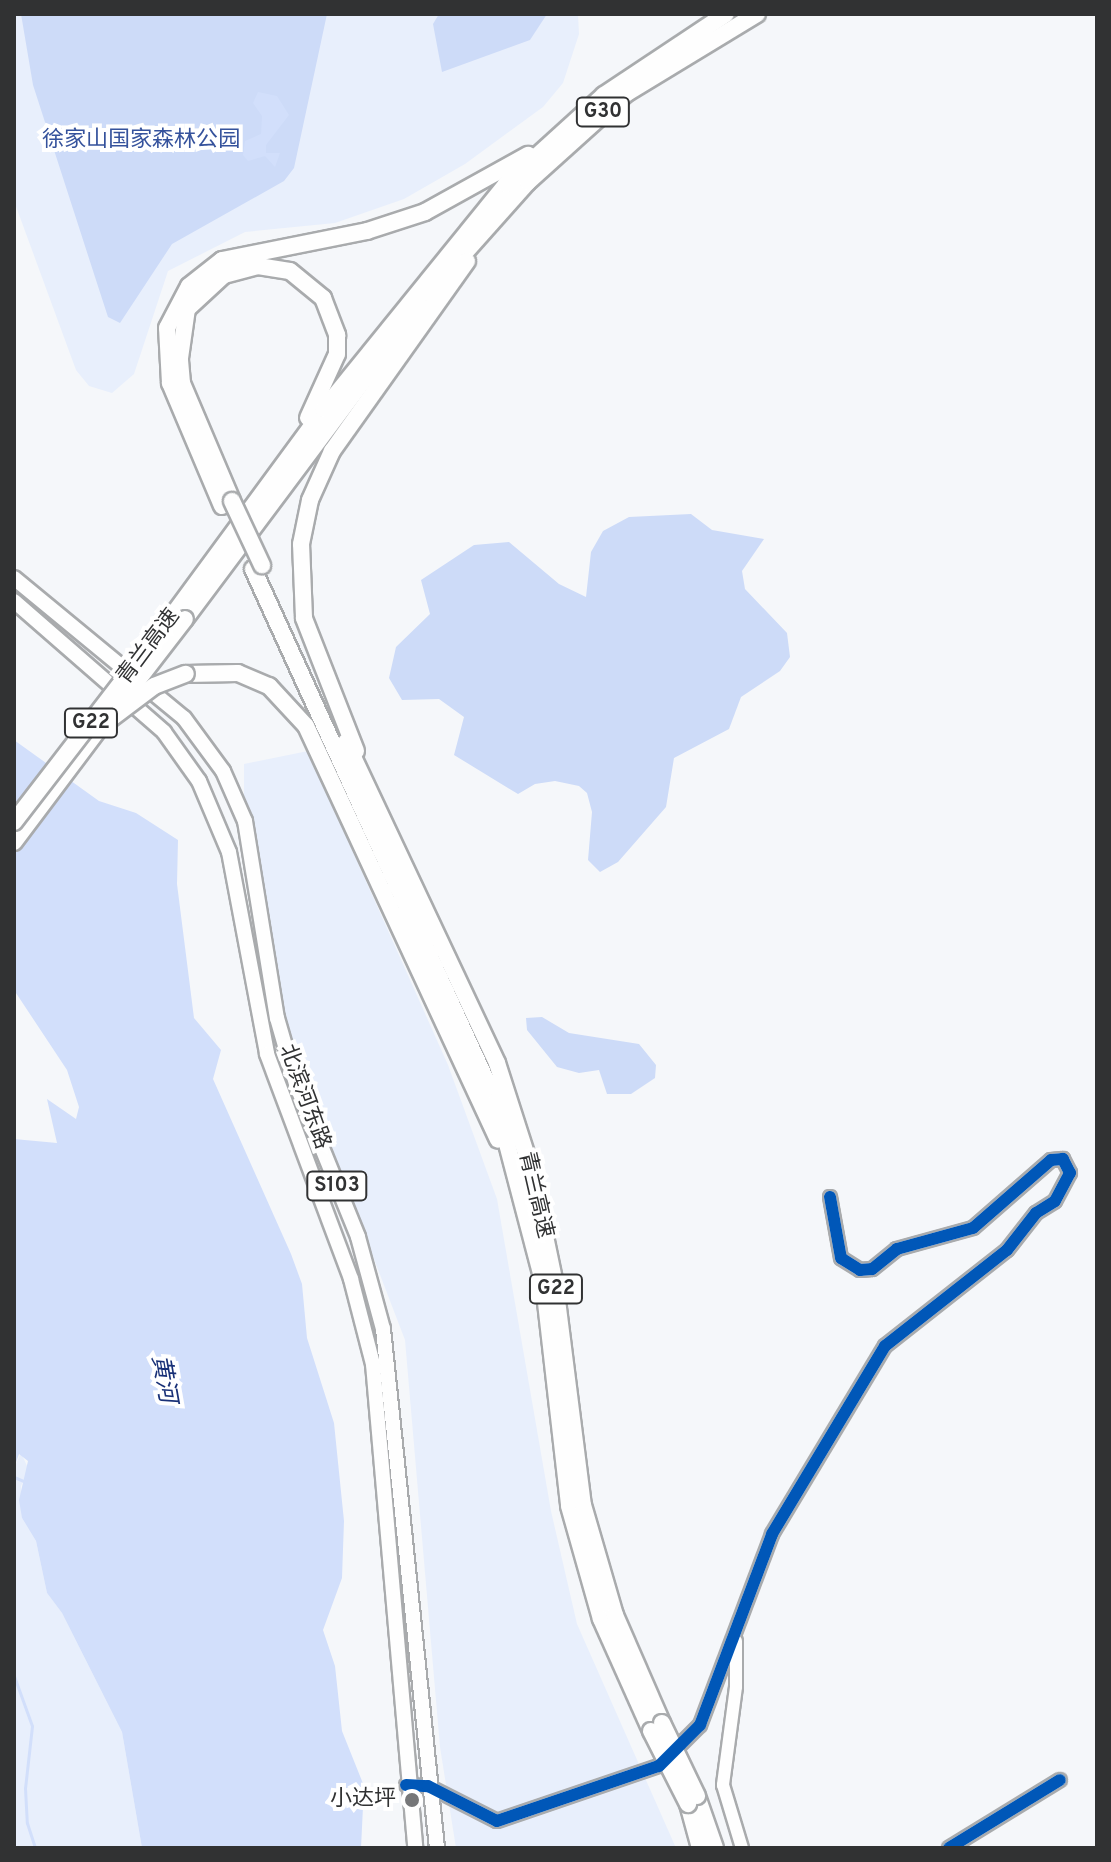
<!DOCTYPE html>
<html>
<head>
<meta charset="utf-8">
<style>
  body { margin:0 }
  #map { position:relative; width:1111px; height:1862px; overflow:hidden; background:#f5f7fa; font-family:Overpass,"Noto Sans SC",sans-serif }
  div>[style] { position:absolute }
  .green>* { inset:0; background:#e8effc }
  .forest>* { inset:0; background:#cddbf8 }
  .water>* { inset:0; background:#d2dffb }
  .stream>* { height:3px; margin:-1.5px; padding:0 1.5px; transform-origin:1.5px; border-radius:1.5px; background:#d2dffb }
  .roads { filter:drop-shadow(2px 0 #a9abad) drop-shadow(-2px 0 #a9abad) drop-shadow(0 2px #a9abad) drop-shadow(0 -2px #a9abad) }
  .minor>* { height:12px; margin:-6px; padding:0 6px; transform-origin:6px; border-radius:6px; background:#fefefe }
  .major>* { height:14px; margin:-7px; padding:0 7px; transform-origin:7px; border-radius:7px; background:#fefefe }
  .highway>* { height:16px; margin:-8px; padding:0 8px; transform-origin:8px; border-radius:8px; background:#fefefe }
  .bridges { filter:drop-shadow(2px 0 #a9abad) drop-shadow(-2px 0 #a9abad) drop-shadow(0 2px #a9abad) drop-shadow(0 -2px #a9abad) }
  .highway-bridge>* { height:16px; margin:-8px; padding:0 8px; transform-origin:8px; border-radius:8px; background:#fefefe }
  .cycleway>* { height:12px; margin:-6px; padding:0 6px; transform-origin:6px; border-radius:6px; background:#0057b8 }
  .dots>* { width:22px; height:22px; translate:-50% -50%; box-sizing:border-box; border:4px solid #fff; border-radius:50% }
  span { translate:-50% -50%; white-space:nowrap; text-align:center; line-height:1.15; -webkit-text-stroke:8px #fff; paint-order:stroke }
  .shield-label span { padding:2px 6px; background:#fff; border:2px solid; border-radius:6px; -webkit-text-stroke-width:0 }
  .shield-label { font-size:20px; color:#313233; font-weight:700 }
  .park-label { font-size:22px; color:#35529c }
  .street-label { font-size:22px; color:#313233 }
  .poi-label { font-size:22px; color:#313233 }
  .right { translate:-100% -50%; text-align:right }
  .water-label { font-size:24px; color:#183077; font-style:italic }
  .frame { position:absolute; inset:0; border:16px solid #313233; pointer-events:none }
</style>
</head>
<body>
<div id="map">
  <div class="green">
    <div style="clip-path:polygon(14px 14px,578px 14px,579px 34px,563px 83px,543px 107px,465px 164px,404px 199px,335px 223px,245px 232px,168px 271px,134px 374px,112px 393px,89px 386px,76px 370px,14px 201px)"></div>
    <div style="clip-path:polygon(308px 751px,448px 1065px,497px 1199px,551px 1511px,577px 1624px,676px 1848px,456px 1848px,440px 1747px,405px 1340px,284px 1024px,244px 826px,244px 764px)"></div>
    <div style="clip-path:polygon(21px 1453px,29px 1470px,21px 1486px,22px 1518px,36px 1541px,47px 1593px,62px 1613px,122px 1732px,142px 1848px,14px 1848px,14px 1468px)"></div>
  </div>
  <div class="forest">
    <div style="clip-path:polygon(21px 14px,327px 14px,294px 168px,284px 181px,172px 244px,120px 323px,108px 317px,95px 277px,33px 85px)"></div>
    <div style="clip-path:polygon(439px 14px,547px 14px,530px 40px,442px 72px,433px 24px)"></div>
    <div style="clip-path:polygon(691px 514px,712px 530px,764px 539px,742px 571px,745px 589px,787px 633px,790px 657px,780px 671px,741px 697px,729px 729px,674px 758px,666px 807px,618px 862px,600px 872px,588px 860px,592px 812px,587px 793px,579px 786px,555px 781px,535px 784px,518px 794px,454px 755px,464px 717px,439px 699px,402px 700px,389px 678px,396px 647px,430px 614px,421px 580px,474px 545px,509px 542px,559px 584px,586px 597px,591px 552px,603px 531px,629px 517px)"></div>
    <div style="clip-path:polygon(542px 1017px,569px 1033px,639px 1044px,656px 1065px,655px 1078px,631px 1094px,607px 1094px,599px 1070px,579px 1073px,557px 1067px,527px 1030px,526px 1018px)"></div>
  </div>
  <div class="water">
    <div style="clip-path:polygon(258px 92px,277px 96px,289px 115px,266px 145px,266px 153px,280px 153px,275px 167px,265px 156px,248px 161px,243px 155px,245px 141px,261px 134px,262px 116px,253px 103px)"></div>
    <div style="clip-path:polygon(14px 740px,99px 801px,136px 813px,178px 840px,177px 884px,194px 1018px,221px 1050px,213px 1079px,291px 1254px,302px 1284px,307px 1338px,334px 1423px,344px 1521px,342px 1578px,323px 1630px,335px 1666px,342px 1731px,364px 1786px,361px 1848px,142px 1848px,122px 1732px,62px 1613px,47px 1593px,36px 1541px,22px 1518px,19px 1500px,28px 1461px,19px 1454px,14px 1468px,14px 1139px,57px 1143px,47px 1099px,76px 1119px,79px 1107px,67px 1070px,14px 990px)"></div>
  </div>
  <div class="stream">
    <div style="left:14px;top:1477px;width:13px;rotate:23deg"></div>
    <div style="left:14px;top:1676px;width:53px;rotate:70.2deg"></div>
    <div style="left:32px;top:1726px;width:62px;rotate:96.4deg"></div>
    <div style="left:25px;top:1788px;width:35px;rotate:87deg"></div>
    <div style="left:27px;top:1823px;width:26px;rotate:72deg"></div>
  </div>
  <div class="roads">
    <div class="minor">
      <div style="left:736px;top:1641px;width:46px;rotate:90deg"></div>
      <div style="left:736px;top:1687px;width:99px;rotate:97.6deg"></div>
      <div style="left:723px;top:1785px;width:66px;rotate:73.2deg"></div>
      <div style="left:406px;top:1785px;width:22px;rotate:3deg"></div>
      <div style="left:428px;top:1786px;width:77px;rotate:26.9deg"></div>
      <div style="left:497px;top:1821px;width:171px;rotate:-18.8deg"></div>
      <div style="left:659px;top:1766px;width:58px;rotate:-45deg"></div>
      <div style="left:700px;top:1725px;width:204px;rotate:-69.3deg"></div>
      <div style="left:772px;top:1534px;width:219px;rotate:-59deg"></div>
      <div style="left:885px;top:1346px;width:155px;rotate:-38.2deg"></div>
      <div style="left:1007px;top:1250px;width:47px;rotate:-51.9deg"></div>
      <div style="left:1036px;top:1213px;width:22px;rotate:-32deg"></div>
      <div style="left:1055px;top:1201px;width:32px;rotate:-62deg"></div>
      <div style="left:1070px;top:1173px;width:16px;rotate:-117deg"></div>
      <div style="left:1063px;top:1159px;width:12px;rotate:175deg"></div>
      <div style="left:1051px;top:1160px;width:103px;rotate:138.9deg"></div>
      <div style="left:973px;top:1228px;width:79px;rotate:164.6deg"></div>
      <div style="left:897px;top:1249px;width:32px;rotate:141deg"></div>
      <div style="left:872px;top:1269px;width:12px;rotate:175deg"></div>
      <div style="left:860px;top:1270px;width:22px;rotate:-148deg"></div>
      <div style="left:841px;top:1258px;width:62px;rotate:-100.2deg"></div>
      <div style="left:949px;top:1848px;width:130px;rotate:-31.5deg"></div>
    </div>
    <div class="major">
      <div style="left:14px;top:578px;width:220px;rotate:39.5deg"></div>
      <div style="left:184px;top:718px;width:66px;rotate:53.7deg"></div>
      <div style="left:223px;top:771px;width:55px;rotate:66.3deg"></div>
      <div style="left:245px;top:821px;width:200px;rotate:80.8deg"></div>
      <div style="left:277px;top:1018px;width:69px;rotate:73.9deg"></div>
      <div style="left:296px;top:1084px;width:165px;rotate:67.9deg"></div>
      <div style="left:358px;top:1237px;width:95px;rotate:74.8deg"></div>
      <div style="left:383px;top:1329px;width:522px;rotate:84.06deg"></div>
      <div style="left:14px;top:601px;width:199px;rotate:41.1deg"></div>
      <div style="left:164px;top:732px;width:60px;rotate:54.5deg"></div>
      <div style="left:199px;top:781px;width:77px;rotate:67.1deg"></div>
      <div style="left:229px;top:852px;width:206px;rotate:79.3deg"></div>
      <div style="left:267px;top:1054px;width:240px;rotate:69.5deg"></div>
      <div style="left:351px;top:1279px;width:88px;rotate:75.5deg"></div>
      <div style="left:373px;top:1364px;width:486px;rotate:85deg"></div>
    </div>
    <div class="highway">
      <div style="left:232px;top:501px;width:128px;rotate:-113deg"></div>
      <div style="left:182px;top:383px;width:25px;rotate:-95deg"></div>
      <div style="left:180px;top:358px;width:49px;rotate:-81.9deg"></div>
      <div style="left:187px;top:309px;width:50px;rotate:-42.6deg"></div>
      <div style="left:224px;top:275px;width:35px;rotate:-15deg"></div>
      <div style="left:258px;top:266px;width:32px;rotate:9deg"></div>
      <div style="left:290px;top:271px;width:43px;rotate:39.3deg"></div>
      <div style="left:323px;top:298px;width:40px;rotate:69deg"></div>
      <div style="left:337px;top:335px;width:19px;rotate:90deg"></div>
      <div style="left:337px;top:354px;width:70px;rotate:114.4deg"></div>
      <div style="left:222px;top:506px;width:134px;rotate:-112.9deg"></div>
      <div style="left:170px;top:383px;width:55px;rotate:-93.1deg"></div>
      <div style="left:167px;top:328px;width:47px;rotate:-62.4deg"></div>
      <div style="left:189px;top:286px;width:42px;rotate:-38.2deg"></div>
      <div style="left:222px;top:260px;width:148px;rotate:-11.3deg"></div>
      <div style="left:367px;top:231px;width:61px;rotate:-18.1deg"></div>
      <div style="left:425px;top:212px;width:118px;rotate:-29deg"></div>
      <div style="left:253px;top:569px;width:586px;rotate:65.49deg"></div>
      <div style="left:496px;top:1102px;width:189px;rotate:75.3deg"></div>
      <div style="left:544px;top:1285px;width:222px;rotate:83.5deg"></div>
      <div style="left:569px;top:1506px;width:117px;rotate:74.2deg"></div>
      <div style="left:601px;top:1619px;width:123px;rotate:65.9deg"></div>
      <div style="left:185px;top:619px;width:407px;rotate:-53.2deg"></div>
      <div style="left:429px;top:293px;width:149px;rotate:-48.3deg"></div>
      <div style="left:528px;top:182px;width:133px;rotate:-42deg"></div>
      <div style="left:627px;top:93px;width:152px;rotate:-31.3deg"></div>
      <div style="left:167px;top:623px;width:265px;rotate:-53.7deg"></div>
      <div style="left:324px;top:409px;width:289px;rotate:-51deg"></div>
      <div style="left:506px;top:184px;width:132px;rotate:-42.2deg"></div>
      <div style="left:604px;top:95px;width:146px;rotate:-33.6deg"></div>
      <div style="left:186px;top:674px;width:52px;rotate:-1.1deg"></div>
      <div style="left:238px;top:673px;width:34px;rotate:23deg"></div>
      <div style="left:269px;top:686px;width:54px;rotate:47.2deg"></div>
      <div style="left:306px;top:726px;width:456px;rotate:65.1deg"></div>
      <div style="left:346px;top:742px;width:355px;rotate:64.8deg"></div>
      <div style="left:497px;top:1063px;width:111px;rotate:72.2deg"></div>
      <div style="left:531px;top:1169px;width:117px;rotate:78.2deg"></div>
      <div style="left:555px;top:1284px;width:223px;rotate:82.8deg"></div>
      <div style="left:583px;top:1505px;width:115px;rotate:73.8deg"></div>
      <div style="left:615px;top:1615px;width:118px;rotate:66.5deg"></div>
      <div style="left:356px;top:751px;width:143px;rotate:-111.4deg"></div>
      <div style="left:304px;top:618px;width:74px;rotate:-92.3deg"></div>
      <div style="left:301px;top:544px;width:45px;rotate:-78.4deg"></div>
      <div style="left:310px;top:500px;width:54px;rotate:-65.8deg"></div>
      <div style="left:332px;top:451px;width:233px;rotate:-54.6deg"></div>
      <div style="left:14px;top:842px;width:145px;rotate:-53.1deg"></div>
      <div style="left:697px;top:1796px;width:55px;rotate:70.9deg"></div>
      <div style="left:688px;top:1804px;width:46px;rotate:74.7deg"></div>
    </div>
  </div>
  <div class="bridges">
    <div class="highway-bridge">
      <div style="left:232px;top:501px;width:71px;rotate:64.9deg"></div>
      <div style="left:120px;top:703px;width:106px;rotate:-52.3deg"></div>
      <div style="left:101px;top:726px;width:66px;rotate:-37deg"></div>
      <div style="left:154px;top:686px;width:34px;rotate:-21deg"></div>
      <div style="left:14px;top:822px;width:251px;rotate:-52.4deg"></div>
      <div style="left:662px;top:1723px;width:81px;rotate:64.4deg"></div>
      <div style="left:651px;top:1731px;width:82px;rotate:63.1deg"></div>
    </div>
  </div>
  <div class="cycleway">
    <div style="left:406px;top:1785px;width:22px;rotate:3deg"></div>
    <div style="left:428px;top:1786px;width:77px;rotate:26.9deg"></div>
    <div style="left:497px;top:1821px;width:171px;rotate:-18.8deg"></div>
    <div style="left:659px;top:1766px;width:58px;rotate:-45deg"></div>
    <div style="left:700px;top:1725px;width:204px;rotate:-69.3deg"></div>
    <div style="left:772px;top:1534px;width:219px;rotate:-59deg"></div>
    <div style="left:885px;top:1346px;width:155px;rotate:-38.2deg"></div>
    <div style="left:1007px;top:1250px;width:47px;rotate:-51.9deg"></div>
    <div style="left:1036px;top:1213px;width:22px;rotate:-32deg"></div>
    <div style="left:1055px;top:1201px;width:32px;rotate:-62deg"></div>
    <div style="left:1070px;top:1173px;width:16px;rotate:-117deg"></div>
    <div style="left:1063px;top:1159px;width:12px;rotate:175deg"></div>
    <div style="left:1051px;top:1160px;width:103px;rotate:138.9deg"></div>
    <div style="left:973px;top:1228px;width:79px;rotate:164.6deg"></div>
    <div style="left:897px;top:1249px;width:32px;rotate:141deg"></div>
    <div style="left:872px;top:1269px;width:12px;rotate:175deg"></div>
    <div style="left:860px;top:1270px;width:22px;rotate:-148deg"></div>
    <div style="left:841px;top:1258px;width:62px;rotate:-100.2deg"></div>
    <div style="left:949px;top:1848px;width:130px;rotate:-31.5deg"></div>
  </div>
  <div class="dots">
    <div style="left:412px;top:1800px;background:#767779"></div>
  </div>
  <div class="shield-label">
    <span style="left:603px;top:112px">G30</span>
    <span style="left:91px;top:723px">G22</span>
    <span style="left:337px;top:1186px">S103</span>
    <span style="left:556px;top:1289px">G22</span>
  </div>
  <div class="park-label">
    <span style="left:141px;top:141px">徐家山国家森林公园</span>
  </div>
  <div class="street-label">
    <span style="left:149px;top:647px;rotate:-53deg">青兰高速</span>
    <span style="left:304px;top:1097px;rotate:70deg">北滨河东路</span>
    <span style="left:535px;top:1195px;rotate:77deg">青兰高速</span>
  </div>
  <div class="poi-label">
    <span class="right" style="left:396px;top:1800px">小达坪</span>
  </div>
  <div class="water-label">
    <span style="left:162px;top:1379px;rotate:80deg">黄河</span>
  </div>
  <div class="frame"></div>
</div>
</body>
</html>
